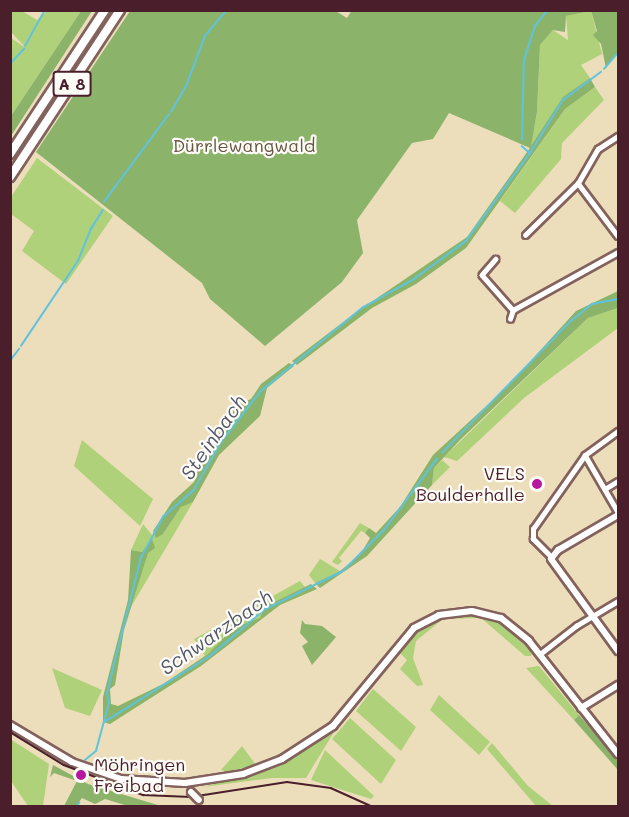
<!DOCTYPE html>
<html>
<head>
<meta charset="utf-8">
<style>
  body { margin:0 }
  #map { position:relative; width:629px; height:817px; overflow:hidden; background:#ecdebb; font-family:Mali,sans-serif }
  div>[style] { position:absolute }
  .green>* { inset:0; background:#afd17a }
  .forest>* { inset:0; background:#8bb36a }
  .stream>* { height:1.5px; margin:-0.75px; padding:0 0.75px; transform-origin:0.75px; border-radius:0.75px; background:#60c3de }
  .roads { filter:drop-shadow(2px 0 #83625d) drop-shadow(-2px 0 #83625d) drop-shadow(0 2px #83625d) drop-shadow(0 -2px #83625d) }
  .street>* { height:4.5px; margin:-2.25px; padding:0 2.25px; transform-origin:2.25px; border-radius:2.25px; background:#fff }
  .secondary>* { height:6px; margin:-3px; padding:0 3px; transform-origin:3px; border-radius:3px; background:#fff }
  .highway>* { height:8px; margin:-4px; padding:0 4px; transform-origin:4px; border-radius:4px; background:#fff }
  .tram>* { height:1.5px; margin:-0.75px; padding:0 0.75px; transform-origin:0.75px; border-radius:0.75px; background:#4a1f2b }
  .bridges { filter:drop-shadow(2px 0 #83625d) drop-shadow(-2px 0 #83625d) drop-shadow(0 2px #83625d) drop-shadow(0 -2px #83625d) }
  .secondary-bridge>* { height:6px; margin:-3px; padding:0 3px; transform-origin:3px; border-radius:3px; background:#fff }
  .dots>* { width:16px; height:16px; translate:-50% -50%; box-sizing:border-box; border:3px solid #fdfcf7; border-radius:50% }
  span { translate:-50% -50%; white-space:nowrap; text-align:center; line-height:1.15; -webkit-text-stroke:4.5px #fdfcf7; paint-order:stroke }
  .shield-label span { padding:2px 4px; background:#fdfcf7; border:2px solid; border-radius:4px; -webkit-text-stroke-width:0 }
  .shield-label { font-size:16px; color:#4a1f2b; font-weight:700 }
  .park-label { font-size:18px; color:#685443 }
  .poi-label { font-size:18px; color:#4a1f2b }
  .right { translate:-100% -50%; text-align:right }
  .left { translate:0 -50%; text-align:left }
  .water-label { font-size:20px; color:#52586a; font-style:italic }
  .frame { position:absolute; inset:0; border:12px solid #4a1f2b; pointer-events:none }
</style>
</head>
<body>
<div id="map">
  <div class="green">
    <div style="clip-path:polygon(11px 11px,22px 11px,37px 20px,47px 11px,81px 11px,11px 116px,11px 38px,26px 48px,11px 32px)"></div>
    <div style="clip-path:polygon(591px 11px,602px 54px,581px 65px,590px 78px,563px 98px,530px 148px,537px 112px,540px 45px,553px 30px,568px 40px,566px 16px)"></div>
    <div style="clip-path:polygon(595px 87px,604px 100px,562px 143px,561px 159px,515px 213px,500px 201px,565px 109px)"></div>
    <div style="clip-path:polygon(37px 158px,113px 216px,66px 284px,22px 251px,34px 231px,11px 214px,11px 197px)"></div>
    <div style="clip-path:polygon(618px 308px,618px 328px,524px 398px,457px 461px,444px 457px,588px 318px)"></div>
    <div style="clip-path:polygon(82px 440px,153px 499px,140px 526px,74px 466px)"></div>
    <div style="clip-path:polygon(442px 460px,450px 467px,432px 485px,434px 468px)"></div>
    <div style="clip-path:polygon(190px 501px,193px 502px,131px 607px,151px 542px,142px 552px,131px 550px,143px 524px,152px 535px,163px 534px,181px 507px)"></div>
    <div style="clip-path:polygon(360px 523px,369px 528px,365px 533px,361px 531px,339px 558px,342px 561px,338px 565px,332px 562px)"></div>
    <div style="clip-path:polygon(320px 559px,340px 571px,315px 583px,309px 575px)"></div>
    <div style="clip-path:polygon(300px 581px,305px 587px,264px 607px,260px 618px,205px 656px,194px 639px)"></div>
    <div style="clip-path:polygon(469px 613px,495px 619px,509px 627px,532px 653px,531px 656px,525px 656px,481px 618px,443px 619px,416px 641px,413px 658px,423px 685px,417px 686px,400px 669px,407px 660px,396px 649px,410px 633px,439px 617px)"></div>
    <div style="clip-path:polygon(539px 666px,579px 715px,574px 720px,526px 668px)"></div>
    <div style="clip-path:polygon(52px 668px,102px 690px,90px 716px,65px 708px)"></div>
    <div style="clip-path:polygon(373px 689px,416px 727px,401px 751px,356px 711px)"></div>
    <div style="clip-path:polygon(439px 695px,490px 742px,479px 755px,430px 710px)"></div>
    <div style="clip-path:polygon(350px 718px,396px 760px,381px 784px,332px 739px)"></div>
    <div style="clip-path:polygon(334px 732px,306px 778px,272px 778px,203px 787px,265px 771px)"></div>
    <div style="clip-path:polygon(10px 739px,49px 764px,43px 806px,28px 806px,11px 781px)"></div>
    <div style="clip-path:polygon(492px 743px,528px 786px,553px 806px,536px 806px,487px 749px)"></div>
    <div style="clip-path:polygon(242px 746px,256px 765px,227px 772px,221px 770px)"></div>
    <div style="clip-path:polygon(325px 750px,374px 796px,371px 799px,311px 780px)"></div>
  </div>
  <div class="forest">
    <div style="clip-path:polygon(334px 10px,347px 18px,352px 10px,618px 11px,618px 52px,606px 68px,601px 44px,593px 35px,597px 31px,591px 11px,566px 16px,565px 32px,553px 30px,540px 45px,537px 112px,531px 146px,563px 97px,590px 78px,595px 87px,565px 109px,466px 248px,416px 284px,372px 308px,297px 365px,292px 361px,355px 313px,467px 237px,530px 148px,449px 113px,433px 139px,412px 143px,357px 220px,363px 253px,342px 282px,265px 346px,210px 299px,202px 283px,36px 152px,130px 11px)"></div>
    <div style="clip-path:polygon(81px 11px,92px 11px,11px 136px,11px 116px)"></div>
    <div style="clip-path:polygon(618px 291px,618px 308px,588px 318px,461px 439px,434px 468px,432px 485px,367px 556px,320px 588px,315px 583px,340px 571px,360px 555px,370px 538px,365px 533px,369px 528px,376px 533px,400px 507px,433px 455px,508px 386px,576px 311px)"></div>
    <div style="clip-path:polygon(289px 363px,294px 366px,267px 388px,260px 416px,219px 455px,193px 502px,181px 507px,163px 534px,156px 538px,153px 531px,172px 502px,194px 482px,200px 461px,233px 414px,233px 407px,251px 399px,261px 384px)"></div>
    <div style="clip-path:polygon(152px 539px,155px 548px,148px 553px,124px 630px,115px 685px,110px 689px,111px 704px,118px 706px,163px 684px,208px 654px,234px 628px,260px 618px,264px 607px,311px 584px,317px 589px,280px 605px,201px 666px,110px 724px,103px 722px,103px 697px,128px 600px,131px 550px,142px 552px)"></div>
    <div style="clip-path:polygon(302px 620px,305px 624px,322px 626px,336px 637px,312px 665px,302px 646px,308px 642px,300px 633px)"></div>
    <div style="clip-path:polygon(579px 715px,618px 759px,618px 770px,574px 720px)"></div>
    <div style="clip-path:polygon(53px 765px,88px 784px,161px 806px,128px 806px,105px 799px,95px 804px,82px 798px,76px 806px,64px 806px,77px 781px,54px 773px,50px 777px)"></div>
  </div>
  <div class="stream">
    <div style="left:25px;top:46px;width:41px;rotate:-60.9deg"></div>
    <div style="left:10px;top:64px;width:21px;rotate:-47deg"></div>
    <div style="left:604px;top:69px;width:21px;rotate:-49deg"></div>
    <div style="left:171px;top:112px;width:30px;rotate:-60deg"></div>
    <div style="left:186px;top:86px;width:53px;rotate:-69.2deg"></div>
    <div style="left:205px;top:36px;width:34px;rotate:-50deg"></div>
    <div style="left:522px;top:140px;width:80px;rotate:-88.6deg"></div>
    <div style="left:524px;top:60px;width:36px;rotate:-72deg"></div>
    <div style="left:535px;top:26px;width:21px;rotate:-51deg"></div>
    <div style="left:522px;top:146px;width:11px;rotate:41deg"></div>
    <div style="left:104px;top:202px;width:109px;rotate:-53.5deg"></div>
    <div style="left:21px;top:346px;width:102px;rotate:-56.2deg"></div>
    <div style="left:78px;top:261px;width:35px;rotate:-68deg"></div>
    <div style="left:91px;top:229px;width:22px;rotate:-58deg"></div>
    <div style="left:10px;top:361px;width:15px;rotate:-53deg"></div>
    <div style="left:442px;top:453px;width:185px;rotate:-45.7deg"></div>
    <div style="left:571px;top:321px;width:27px;rotate:-39deg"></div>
    <div style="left:592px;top:304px;width:26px;rotate:-11deg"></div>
    <div style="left:106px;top:721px;width:123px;rotate:-32deg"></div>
    <div style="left:210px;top:656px;width:71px;rotate:-40.4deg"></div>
    <div style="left:264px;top:610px;width:88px;rotate:-26.3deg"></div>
    <div style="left:343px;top:571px;width:58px;rotate:-45deg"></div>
    <div style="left:384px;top:530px;width:89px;rotate:-53.3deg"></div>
    <div style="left:85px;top:760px;width:14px;rotate:-39deg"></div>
    <div style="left:96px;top:751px;width:50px;rotate:-74.8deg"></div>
    <div style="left:109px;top:703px;width:9px;rotate:-103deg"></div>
    <div style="left:107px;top:694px;width:27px;rotate:-77deg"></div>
    <div style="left:113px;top:668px;width:114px;rotate:-75.7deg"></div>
    <div style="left:141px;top:558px;width:47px;rotate:-61.8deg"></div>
    <div style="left:163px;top:517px;width:41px;rotate:-41.1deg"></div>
    <div style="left:194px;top:490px;width:55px;rotate:-60.6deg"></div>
    <div style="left:221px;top:442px;width:65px;rotate:-51.9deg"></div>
    <div style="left:261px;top:391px;width:131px;rotate:-39.4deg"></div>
    <div style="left:362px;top:308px;width:60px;rotate:-29.1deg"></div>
    <div style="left:414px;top:279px;width:64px;rotate:-36.2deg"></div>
    <div style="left:466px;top:241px;width:109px;rotate:-54deg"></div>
    <div style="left:530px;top:153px;width:62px;rotate:-58.1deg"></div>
    <div style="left:563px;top:100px;width:47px;rotate:-36.4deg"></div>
    <div style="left:77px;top:806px;width:4px;rotate:-56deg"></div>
  </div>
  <div class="roads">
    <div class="street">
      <div style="left:578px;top:183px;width:66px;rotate:53deg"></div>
      <div style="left:525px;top:235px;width:74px;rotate:-44.5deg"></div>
      <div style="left:578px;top:183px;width:39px;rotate:-60deg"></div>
      <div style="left:598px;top:149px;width:24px;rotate:-33deg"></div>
      <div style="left:496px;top:259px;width:21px;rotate:131deg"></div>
      <div style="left:482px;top:275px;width:47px;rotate:48.5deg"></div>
      <div style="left:513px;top:310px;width:120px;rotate:-28.9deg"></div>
      <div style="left:510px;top:319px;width:9px;rotate:-72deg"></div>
      <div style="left:585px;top:455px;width:66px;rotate:59.9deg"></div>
      <div style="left:605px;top:489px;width:15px;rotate:-32deg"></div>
      <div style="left:552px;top:558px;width:27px;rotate:-135deg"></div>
      <div style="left:533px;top:539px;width:10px;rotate:-90deg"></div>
      <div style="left:533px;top:529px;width:90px;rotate:-54.9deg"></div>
      <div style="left:585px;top:455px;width:41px;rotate:-36deg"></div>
      <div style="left:540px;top:654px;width:46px;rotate:-37.9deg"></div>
      <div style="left:576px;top:626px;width:49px;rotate:-30.8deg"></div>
    </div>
    <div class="secondary">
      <div style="left:618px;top:515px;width:69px;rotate:149.7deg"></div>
      <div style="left:558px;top:550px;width:11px;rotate:128deg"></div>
      <div style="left:551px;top:559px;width:114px;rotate:53.9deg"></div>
      <div style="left:581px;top:708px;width:44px;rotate:-31.9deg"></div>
      <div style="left:10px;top:725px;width:72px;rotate:30.8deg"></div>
      <div style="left:72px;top:762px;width:52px;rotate:19.1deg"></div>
      <div style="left:121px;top:779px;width:64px;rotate:3.6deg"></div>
      <div style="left:185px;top:783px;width:59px;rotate:-8.8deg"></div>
      <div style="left:243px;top:774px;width:42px;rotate:-21deg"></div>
      <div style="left:282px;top:759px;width:61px;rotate:-32.9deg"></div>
      <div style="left:333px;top:726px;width:127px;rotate:-50.4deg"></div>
      <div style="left:414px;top:628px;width:28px;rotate:-27deg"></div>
      <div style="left:439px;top:615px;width:33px;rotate:-7deg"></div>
      <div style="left:472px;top:611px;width:30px;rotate:14deg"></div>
      <div style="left:501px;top:618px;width:36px;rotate:39deg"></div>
      <div style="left:529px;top:641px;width:144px;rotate:51.8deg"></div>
    </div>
    <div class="highway">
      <div style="left:10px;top:154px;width:173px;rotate:-56.6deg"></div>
      <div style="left:10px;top:177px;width:200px;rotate:-56.6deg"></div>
    </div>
  </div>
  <div class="tram">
    <div style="left:10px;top:732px;width:63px;rotate:31.4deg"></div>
    <div style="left:64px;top:765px;width:85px;rotate:20.8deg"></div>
    <div style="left:143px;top:795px;width:48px;rotate:2.4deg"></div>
    <div style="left:191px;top:797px;width:97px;rotate:-8.9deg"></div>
    <div style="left:287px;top:782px;width:44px;rotate:7.8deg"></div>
    <div style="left:331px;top:788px;width:44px;rotate:24.2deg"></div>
  </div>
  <div class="bridges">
    <div class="secondary-bridge">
      <div style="left:191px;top:792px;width:11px;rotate:45deg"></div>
    </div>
  </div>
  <div class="dots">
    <div style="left:537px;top:484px;background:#b5179e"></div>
    <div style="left:81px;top:775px;background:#b5179e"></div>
  </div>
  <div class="shield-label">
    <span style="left:72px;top:84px">A 8</span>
  </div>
  <div class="park-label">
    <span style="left:244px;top:145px">Dürrlewangwald</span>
  </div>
  <div class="poi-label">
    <span class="right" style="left:525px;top:484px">VELS<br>Boulderhalle</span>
    <span class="left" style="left:94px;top:775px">Möhringen<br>Freibad</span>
  </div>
  <div class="water-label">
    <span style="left:213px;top:437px;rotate:-55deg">Steinbach</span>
    <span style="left:216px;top:632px;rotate:-35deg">Schwarzbach</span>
  </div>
  <div class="frame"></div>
</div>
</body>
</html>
